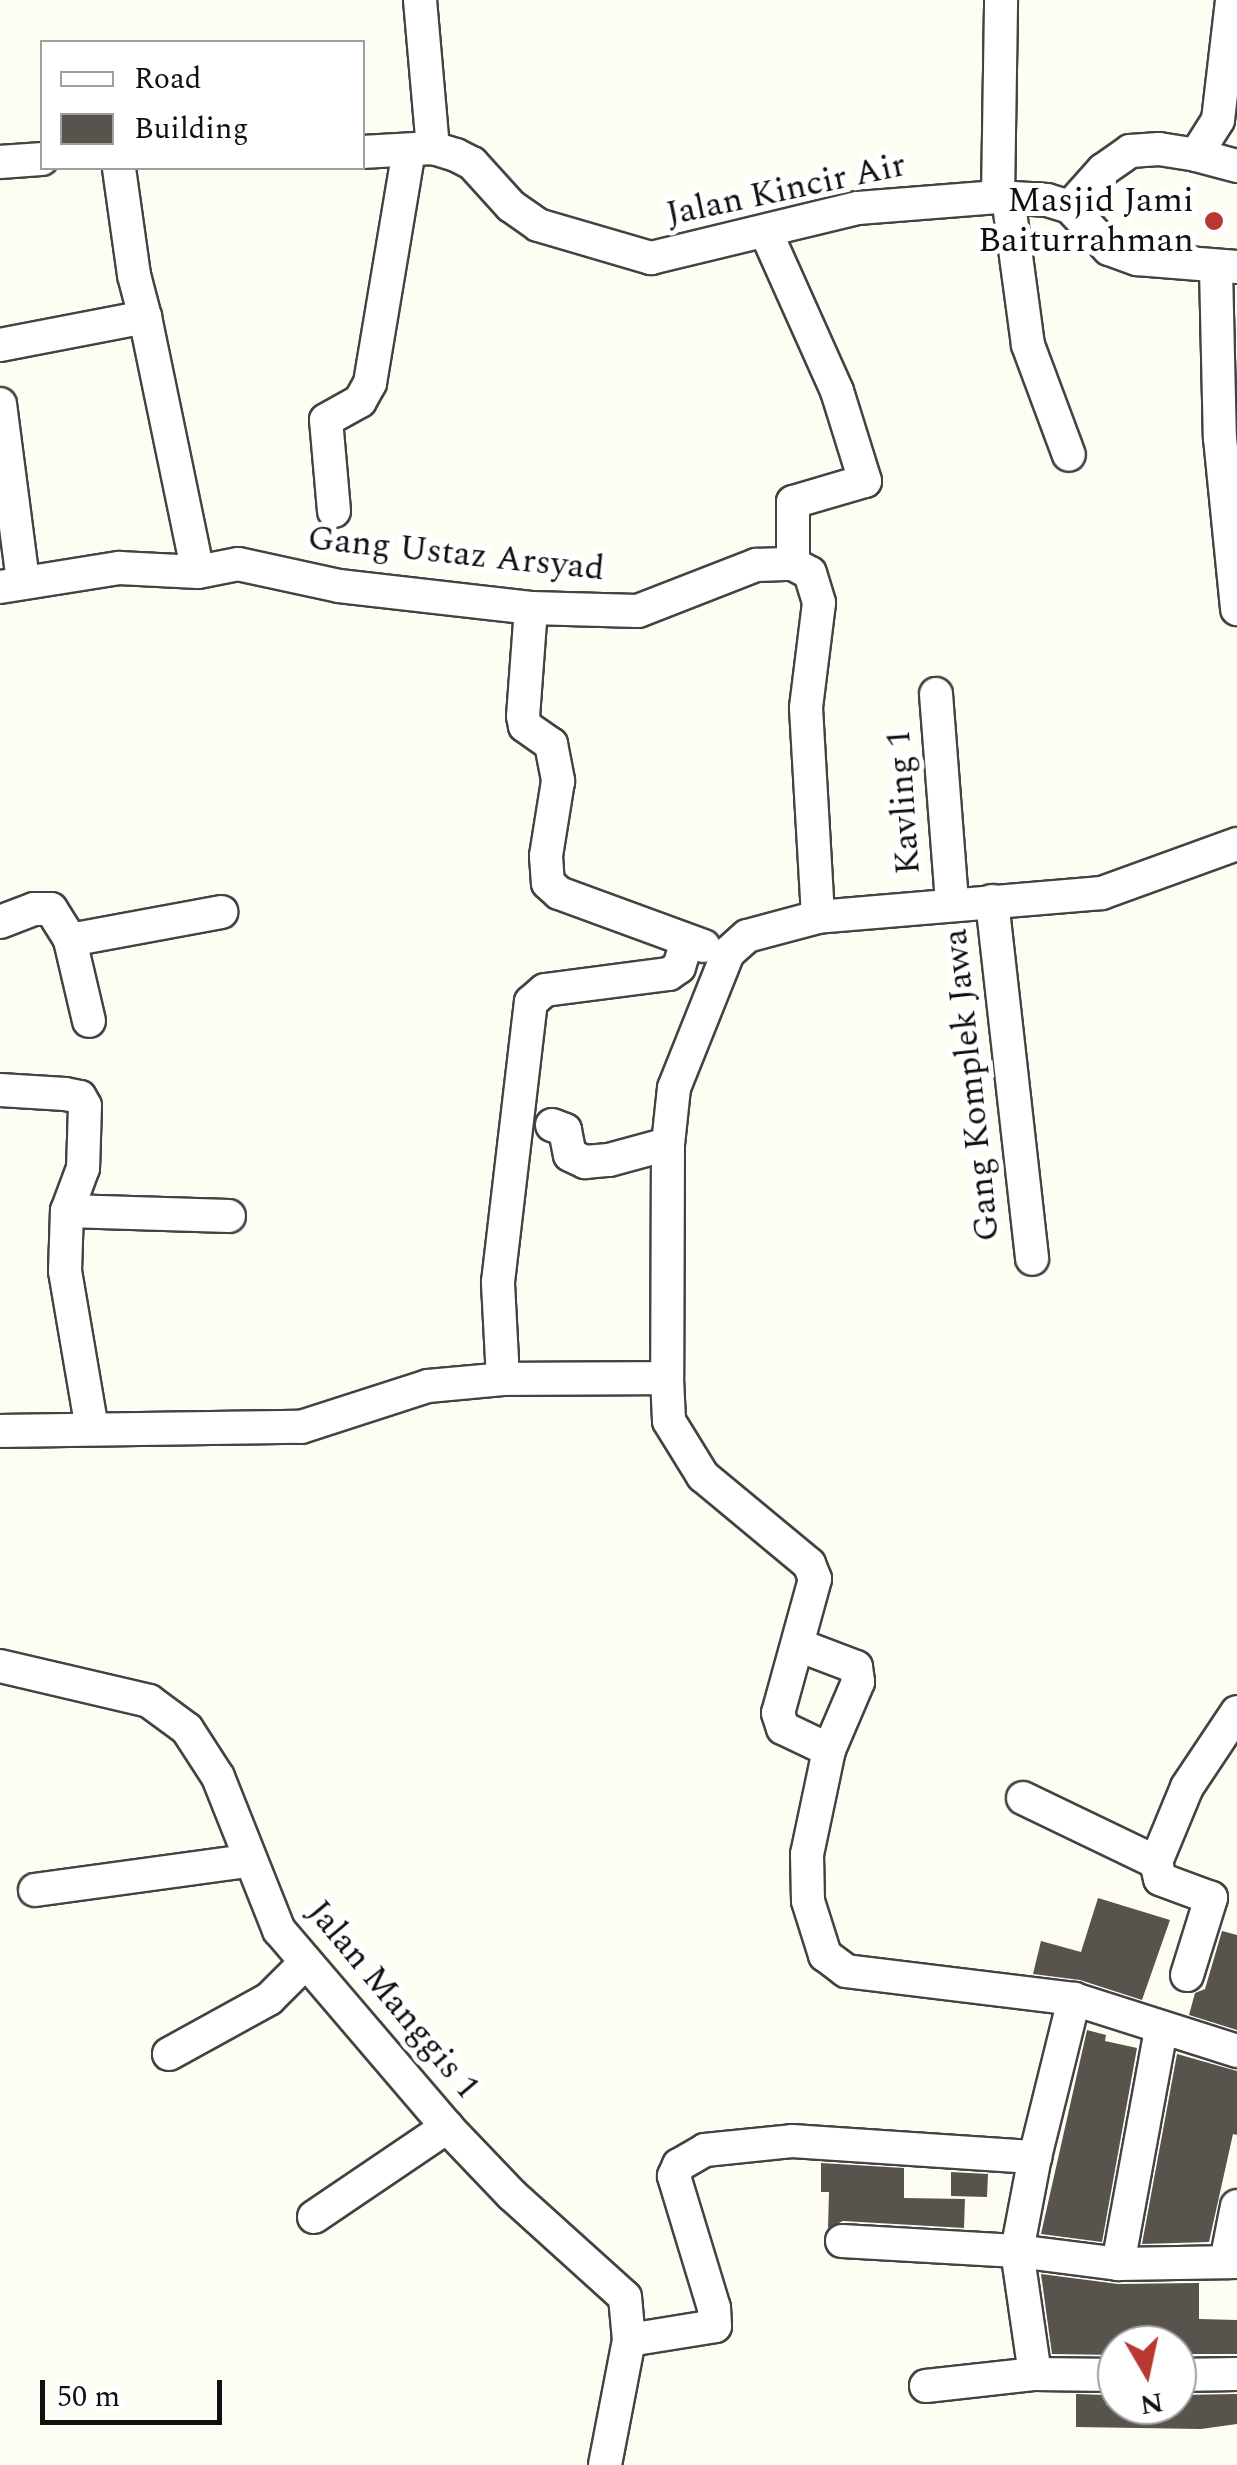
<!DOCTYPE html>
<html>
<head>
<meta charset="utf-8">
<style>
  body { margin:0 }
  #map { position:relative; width:1237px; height:2465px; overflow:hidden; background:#fefdf4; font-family:Spectral,serif }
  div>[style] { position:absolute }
  .building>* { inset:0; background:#58534d }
  .roads { filter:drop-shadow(2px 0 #434343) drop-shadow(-2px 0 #434343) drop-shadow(0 2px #434343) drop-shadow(0 -2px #434343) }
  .minor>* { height:32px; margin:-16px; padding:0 16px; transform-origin:16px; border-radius:16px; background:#fff }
  .dots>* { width:28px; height:28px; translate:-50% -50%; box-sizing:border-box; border:5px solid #fff; border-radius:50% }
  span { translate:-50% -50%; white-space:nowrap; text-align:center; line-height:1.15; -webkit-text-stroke:10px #fff; paint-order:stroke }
  .street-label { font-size:35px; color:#101010 }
  .poi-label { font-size:35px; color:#101010 }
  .right { translate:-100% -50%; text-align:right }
  .legend { position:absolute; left:40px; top:40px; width:325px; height:130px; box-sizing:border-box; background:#fff; border:2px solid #9f9f9f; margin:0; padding:12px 18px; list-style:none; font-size:30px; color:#101010 }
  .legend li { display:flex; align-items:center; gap:20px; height:50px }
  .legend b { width:50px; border:2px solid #9f9f9f }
  .north { position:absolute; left:1097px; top:2325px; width:100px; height:100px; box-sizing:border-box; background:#fff; border:2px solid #9f9f9f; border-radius:50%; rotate:171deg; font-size:28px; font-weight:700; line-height:40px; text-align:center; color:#101010 }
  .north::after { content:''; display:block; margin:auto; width:35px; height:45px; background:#b73932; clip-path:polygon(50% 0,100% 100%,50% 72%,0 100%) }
  .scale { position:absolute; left:40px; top:2380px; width:182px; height:45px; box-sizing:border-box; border:5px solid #101010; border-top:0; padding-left:12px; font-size:30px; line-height:35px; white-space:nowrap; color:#101010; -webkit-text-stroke:8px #fff; paint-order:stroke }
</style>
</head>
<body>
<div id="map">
  <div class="building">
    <div style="clip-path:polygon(1098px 1898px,1170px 1920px,1142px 2000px,1080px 1980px,1033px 1974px,1041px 1941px,1081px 1952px)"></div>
    <div style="clip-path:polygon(1222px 1931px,1237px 1935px,1237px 2030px,1189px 2015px,1195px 1993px,1205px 1989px)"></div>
    <div style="clip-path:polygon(1087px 2030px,1106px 2035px,1105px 2041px,1137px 2048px,1102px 2242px,1041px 2234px)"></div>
    <div style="clip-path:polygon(1177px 2054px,1237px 2071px,1237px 2135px,1233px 2134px,1209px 2242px,1142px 2244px)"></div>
    <div style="clip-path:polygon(821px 2163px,904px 2168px,904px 2198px,965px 2199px,964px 2228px,843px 2221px,828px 2228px,829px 2192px,821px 2192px)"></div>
    <div style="clip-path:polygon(951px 2172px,988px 2174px,987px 2197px,951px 2196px)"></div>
    <div style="clip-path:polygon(1041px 2274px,1118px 2284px,1199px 2283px,1199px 2319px,1237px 2320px,1237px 2354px,1177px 2354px,1177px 2345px,1117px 2345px,1117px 2355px,1052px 2354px)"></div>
    <div style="clip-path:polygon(1076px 2394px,1106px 2395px,1106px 2405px,1177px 2405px,1177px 2395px,1237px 2394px,1237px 2424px,1201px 2429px,1076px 2427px)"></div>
  </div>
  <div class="roads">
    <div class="minor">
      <div style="left:420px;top:0;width:149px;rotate:85deg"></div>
      <div style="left:362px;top:152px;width:71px;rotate:-3.2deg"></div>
      <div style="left:433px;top:148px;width:24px;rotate:17deg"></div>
      <div style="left:456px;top:155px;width:18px;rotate:27deg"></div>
      <div style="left:472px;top:163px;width:58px;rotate:47.8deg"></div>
      <div style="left:511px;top:206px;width:33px;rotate:35deg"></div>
      <div style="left:538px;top:225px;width:118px;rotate:16.3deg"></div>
      <div style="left:651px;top:258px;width:213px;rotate:-13.6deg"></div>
      <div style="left:858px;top:208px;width:140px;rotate:-4.5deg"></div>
      <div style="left:998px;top:197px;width:49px;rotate:3.5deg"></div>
      <div style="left:1047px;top:200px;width:24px;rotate:17deg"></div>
      <div style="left:1070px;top:207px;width:57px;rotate:47.1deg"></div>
      <div style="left:1109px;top:249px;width:30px;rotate:20deg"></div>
      <div style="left:1137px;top:259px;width:100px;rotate:4.6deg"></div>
      <div style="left:1196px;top:155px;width:42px;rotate:15deg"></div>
      <div style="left:0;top:162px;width:42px;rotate:-4.1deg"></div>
      <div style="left:998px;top:197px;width:197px;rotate:-89.1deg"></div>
      <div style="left:1008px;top:197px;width:149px;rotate:82.3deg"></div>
      <div style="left:1028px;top:345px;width:117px;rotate:69.6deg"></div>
      <div style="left:1070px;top:207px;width:50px;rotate:-48.3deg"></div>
      <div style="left:1103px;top:170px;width:33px;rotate:-35deg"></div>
      <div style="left:1130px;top:151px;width:29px;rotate:-4deg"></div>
      <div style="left:1159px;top:149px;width:37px;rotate:9deg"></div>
      <div style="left:1196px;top:155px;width:41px;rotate:-57.8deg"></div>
      <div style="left:1218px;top:120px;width:121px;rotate:-83.3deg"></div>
      <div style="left:1216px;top:268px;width:170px;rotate:88.7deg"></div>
      <div style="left:1220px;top:438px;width:172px;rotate:84.3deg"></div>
      <div style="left:145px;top:317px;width:260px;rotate:78.3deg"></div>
      <div style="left:0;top:345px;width:148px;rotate:-10.9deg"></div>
      <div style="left:145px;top:317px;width:43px;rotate:-104.7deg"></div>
      <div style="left:134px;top:275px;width:108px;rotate:-98deg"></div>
      <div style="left:0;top:404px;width:179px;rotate:82.6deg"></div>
      <div style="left:334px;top:511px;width:91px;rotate:-95deg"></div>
      <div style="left:326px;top:420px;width:39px;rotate:-29deg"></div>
      <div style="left:360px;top:401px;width:21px;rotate:-61deg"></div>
      <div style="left:370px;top:383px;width:235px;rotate:-80.5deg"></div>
      <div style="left:793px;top:564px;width:19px;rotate:28deg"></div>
      <div style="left:810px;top:573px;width:31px;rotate:73deg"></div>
      <div style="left:819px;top:603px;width:106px;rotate:97.1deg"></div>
      <div style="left:806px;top:708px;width:209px;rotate:86.7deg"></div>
      <div style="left:0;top:587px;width:121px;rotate:-9.1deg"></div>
      <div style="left:119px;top:568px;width:79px;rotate:2.9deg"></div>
      <div style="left:198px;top:572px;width:41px;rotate:-11.3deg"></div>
      <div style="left:238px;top:564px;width:103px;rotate:12.3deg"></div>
      <div style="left:339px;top:586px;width:193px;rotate:6.5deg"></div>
      <div style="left:531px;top:608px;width:107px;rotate:1.6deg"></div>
      <div style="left:638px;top:611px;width:127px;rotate:-21.3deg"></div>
      <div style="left:756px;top:565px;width:37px;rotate:-2deg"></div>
      <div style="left:793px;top:564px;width:62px;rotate:-90deg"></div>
      <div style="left:793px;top:502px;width:75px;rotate:-16.3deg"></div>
      <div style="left:865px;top:481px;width:94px;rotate:-107.3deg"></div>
      <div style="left:837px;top:391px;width:174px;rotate:-114.1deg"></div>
      <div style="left:531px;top:608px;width:108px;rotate:94.2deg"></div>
      <div style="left:523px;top:716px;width:10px;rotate:79deg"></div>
      <div style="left:525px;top:726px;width:32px;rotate:35deg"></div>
      <div style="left:551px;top:744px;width:38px;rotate:79deg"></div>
      <div style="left:558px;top:781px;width:76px;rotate:99.1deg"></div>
      <div style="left:546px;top:856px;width:27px;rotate:86deg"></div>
      <div style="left:548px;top:883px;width:15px;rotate:42deg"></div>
      <div style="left:559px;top:893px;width:154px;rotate:20.1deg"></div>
      <div style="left:936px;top:694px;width:211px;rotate:85.6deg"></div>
      <div style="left:1237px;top:844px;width:144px;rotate:160.1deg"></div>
      <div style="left:1102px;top:893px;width:285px;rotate:175.2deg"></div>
      <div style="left:818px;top:917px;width:73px;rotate:165deg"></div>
      <div style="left:747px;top:936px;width:25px;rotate:138deg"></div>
      <div style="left:728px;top:953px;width:145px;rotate:111.8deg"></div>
      <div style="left:674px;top:1088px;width:56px;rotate:96.1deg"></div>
      <div style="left:668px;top:1144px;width:234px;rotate:90.2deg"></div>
      <div style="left:667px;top:1378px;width:43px;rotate:87.3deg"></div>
      <div style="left:669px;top:1421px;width:65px;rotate:58.3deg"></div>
      <div style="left:703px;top:1476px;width:138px;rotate:39.7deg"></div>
      <div style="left:809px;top:1564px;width:16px;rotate:68deg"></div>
      <div style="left:815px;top:1579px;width:139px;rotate:105.4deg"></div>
      <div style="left:778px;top:1713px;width:16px;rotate:72deg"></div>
      <div style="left:783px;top:1728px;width:51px;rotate:25.6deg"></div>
      <div style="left:829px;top:1750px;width:106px;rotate:101.9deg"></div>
      <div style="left:807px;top:1854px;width:47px;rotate:88.8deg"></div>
      <div style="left:808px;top:1901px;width:57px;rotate:72.5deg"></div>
      <div style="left:825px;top:1955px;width:26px;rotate:37deg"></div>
      <div style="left:846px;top:1971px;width:230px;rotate:7deg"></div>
      <div style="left:1074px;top:1999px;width:171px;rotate:17.7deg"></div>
      <div style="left:992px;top:901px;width:360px;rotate:83.6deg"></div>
      <div style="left:0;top:922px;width:36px;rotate:-21deg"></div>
      <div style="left:34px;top:909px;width:17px"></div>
      <div style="left:51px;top:909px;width:36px;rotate:58deg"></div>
      <div style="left:70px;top:940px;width:83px;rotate:76.8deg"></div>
      <div style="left:70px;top:940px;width:154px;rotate:-10.5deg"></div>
      <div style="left:0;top:1090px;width:65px;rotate:3.5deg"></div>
      <div style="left:65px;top:1094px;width:15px;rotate:11deg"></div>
      <div style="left:80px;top:1097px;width:10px;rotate:61deg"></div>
      <div style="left:85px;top:1106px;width:62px;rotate:91.8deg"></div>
      <div style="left:83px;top:1168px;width:46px;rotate:110.4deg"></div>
      <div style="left:67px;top:1211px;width:60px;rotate:91.9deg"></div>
      <div style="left:65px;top:1271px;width:160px;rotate:80.3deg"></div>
      <div style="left:552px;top:1125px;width:14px;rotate:21deg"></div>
      <div style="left:565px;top:1130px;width:25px;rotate:79deg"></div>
      <div style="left:570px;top:1155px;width:17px;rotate:25deg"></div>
      <div style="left:585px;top:1162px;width:24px;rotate:-5deg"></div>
      <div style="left:609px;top:1160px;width:61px;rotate:-15.2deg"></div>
      <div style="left:67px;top:1211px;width:162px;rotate:1.8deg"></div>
      <div style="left:503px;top:1379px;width:164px;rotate:-0.3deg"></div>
      <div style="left:0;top:1431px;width:301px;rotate:-0.8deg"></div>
      <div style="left:301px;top:1427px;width:133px;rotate:-17.9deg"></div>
      <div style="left:428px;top:1386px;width:75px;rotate:-5.3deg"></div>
      <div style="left:503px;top:1379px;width:97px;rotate:-93deg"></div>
      <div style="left:498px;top:1282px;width:282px;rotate:-83.3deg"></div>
      <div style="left:531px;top:1002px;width:18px;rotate:-41deg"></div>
      <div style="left:545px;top:990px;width:125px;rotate:-7.4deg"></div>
      <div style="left:669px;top:974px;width:12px;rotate:-35deg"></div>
      <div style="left:679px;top:967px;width:27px;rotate:-73deg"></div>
      <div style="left:798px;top:1645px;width:62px;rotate:20.8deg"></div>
      <div style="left:856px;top:1667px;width:15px;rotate:82deg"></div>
      <div style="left:858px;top:1682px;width:74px;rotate:113.1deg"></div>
      <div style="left:0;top:1666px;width:153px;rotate:13.2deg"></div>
      <div style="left:149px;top:1701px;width:47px;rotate:36.4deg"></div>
      <div style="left:187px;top:1729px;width:57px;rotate:57.1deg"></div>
      <div style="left:218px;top:1777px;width:165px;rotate:68.3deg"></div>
      <div style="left:279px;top:1930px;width:259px;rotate:49.5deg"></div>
      <div style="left:447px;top:2127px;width:94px;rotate:46.3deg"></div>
      <div style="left:512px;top:2195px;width:152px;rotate:42.1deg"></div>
      <div style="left:625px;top:2297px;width:43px;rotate:84.7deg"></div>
      <div style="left:629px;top:2340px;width:127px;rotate:100.9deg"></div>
      <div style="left:1023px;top:1798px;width:148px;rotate:25.7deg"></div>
      <div style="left:35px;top:1890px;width:215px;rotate:-7.8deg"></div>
      <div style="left:1187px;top:1975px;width:81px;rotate:-72.7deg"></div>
      <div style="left:1211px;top:1898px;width:54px;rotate:-159.6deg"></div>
      <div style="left:1160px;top:1879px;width:17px;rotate:-103deg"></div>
      <div style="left:1156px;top:1862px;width:81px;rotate:-67.5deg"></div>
      <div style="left:1187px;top:1787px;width:90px;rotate:-56.3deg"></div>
      <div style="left:169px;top:2054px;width:114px;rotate:-28.8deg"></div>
      <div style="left:269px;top:1999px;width:52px;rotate:-45deg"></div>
      <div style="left:314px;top:2217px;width:161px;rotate:-34.1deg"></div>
      <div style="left:842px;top:2241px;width:175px;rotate:3.3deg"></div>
      <div style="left:1017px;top:2251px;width:102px;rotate:7.3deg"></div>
      <div style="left:1118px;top:2264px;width:119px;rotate:-1deg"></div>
      <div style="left:1226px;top:2262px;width:57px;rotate:-78.9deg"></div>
      <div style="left:1118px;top:2264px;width:238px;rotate:-79.6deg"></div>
      <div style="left:629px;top:2340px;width:87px;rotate:-9.2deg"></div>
      <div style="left:715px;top:2326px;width:18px;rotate:-93deg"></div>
      <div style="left:714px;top:2308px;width:138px;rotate:-106.9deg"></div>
      <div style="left:674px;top:2176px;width:12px;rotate:-66deg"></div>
      <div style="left:679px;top:2165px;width:30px;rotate:-30deg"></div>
      <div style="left:705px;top:2150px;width:87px;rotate:-5.9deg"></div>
      <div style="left:792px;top:2141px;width:244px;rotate:3.8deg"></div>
      <div style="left:1035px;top:2374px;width:124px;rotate:-98.3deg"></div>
      <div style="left:1017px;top:2251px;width:96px;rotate:-79.2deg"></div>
      <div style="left:1035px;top:2157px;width:163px;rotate:-76.1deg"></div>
      <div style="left:1177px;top:2375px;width:60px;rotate:-1deg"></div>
      <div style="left:926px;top:2386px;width:110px;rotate:-6.3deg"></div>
      <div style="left:1035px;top:2374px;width:82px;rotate:0.7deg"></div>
    </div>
  </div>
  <div class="dots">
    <div style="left:1214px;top:221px;background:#b73932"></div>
  </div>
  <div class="street-label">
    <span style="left:786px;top:190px;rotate:-12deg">Jalan Kincir Air</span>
    <span style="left:456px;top:554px;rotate:6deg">Gang Ustaz Arsyad</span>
    <span style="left:904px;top:802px;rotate:-94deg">Kavling 1</span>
    <span style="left:972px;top:1085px;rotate:-96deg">Gang Komplek Jawa</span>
    <span style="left:393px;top:2000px;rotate:50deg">Jalan Manggis 1</span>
  </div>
  <div class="poi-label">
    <span class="right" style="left:1194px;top:221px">Masjid Jami<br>Baiturrahman</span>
  </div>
  <ul class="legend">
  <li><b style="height:12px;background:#fff"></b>Road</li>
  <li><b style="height:28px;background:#58534d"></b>Building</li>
  </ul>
  <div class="north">N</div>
  <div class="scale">50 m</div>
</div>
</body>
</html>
